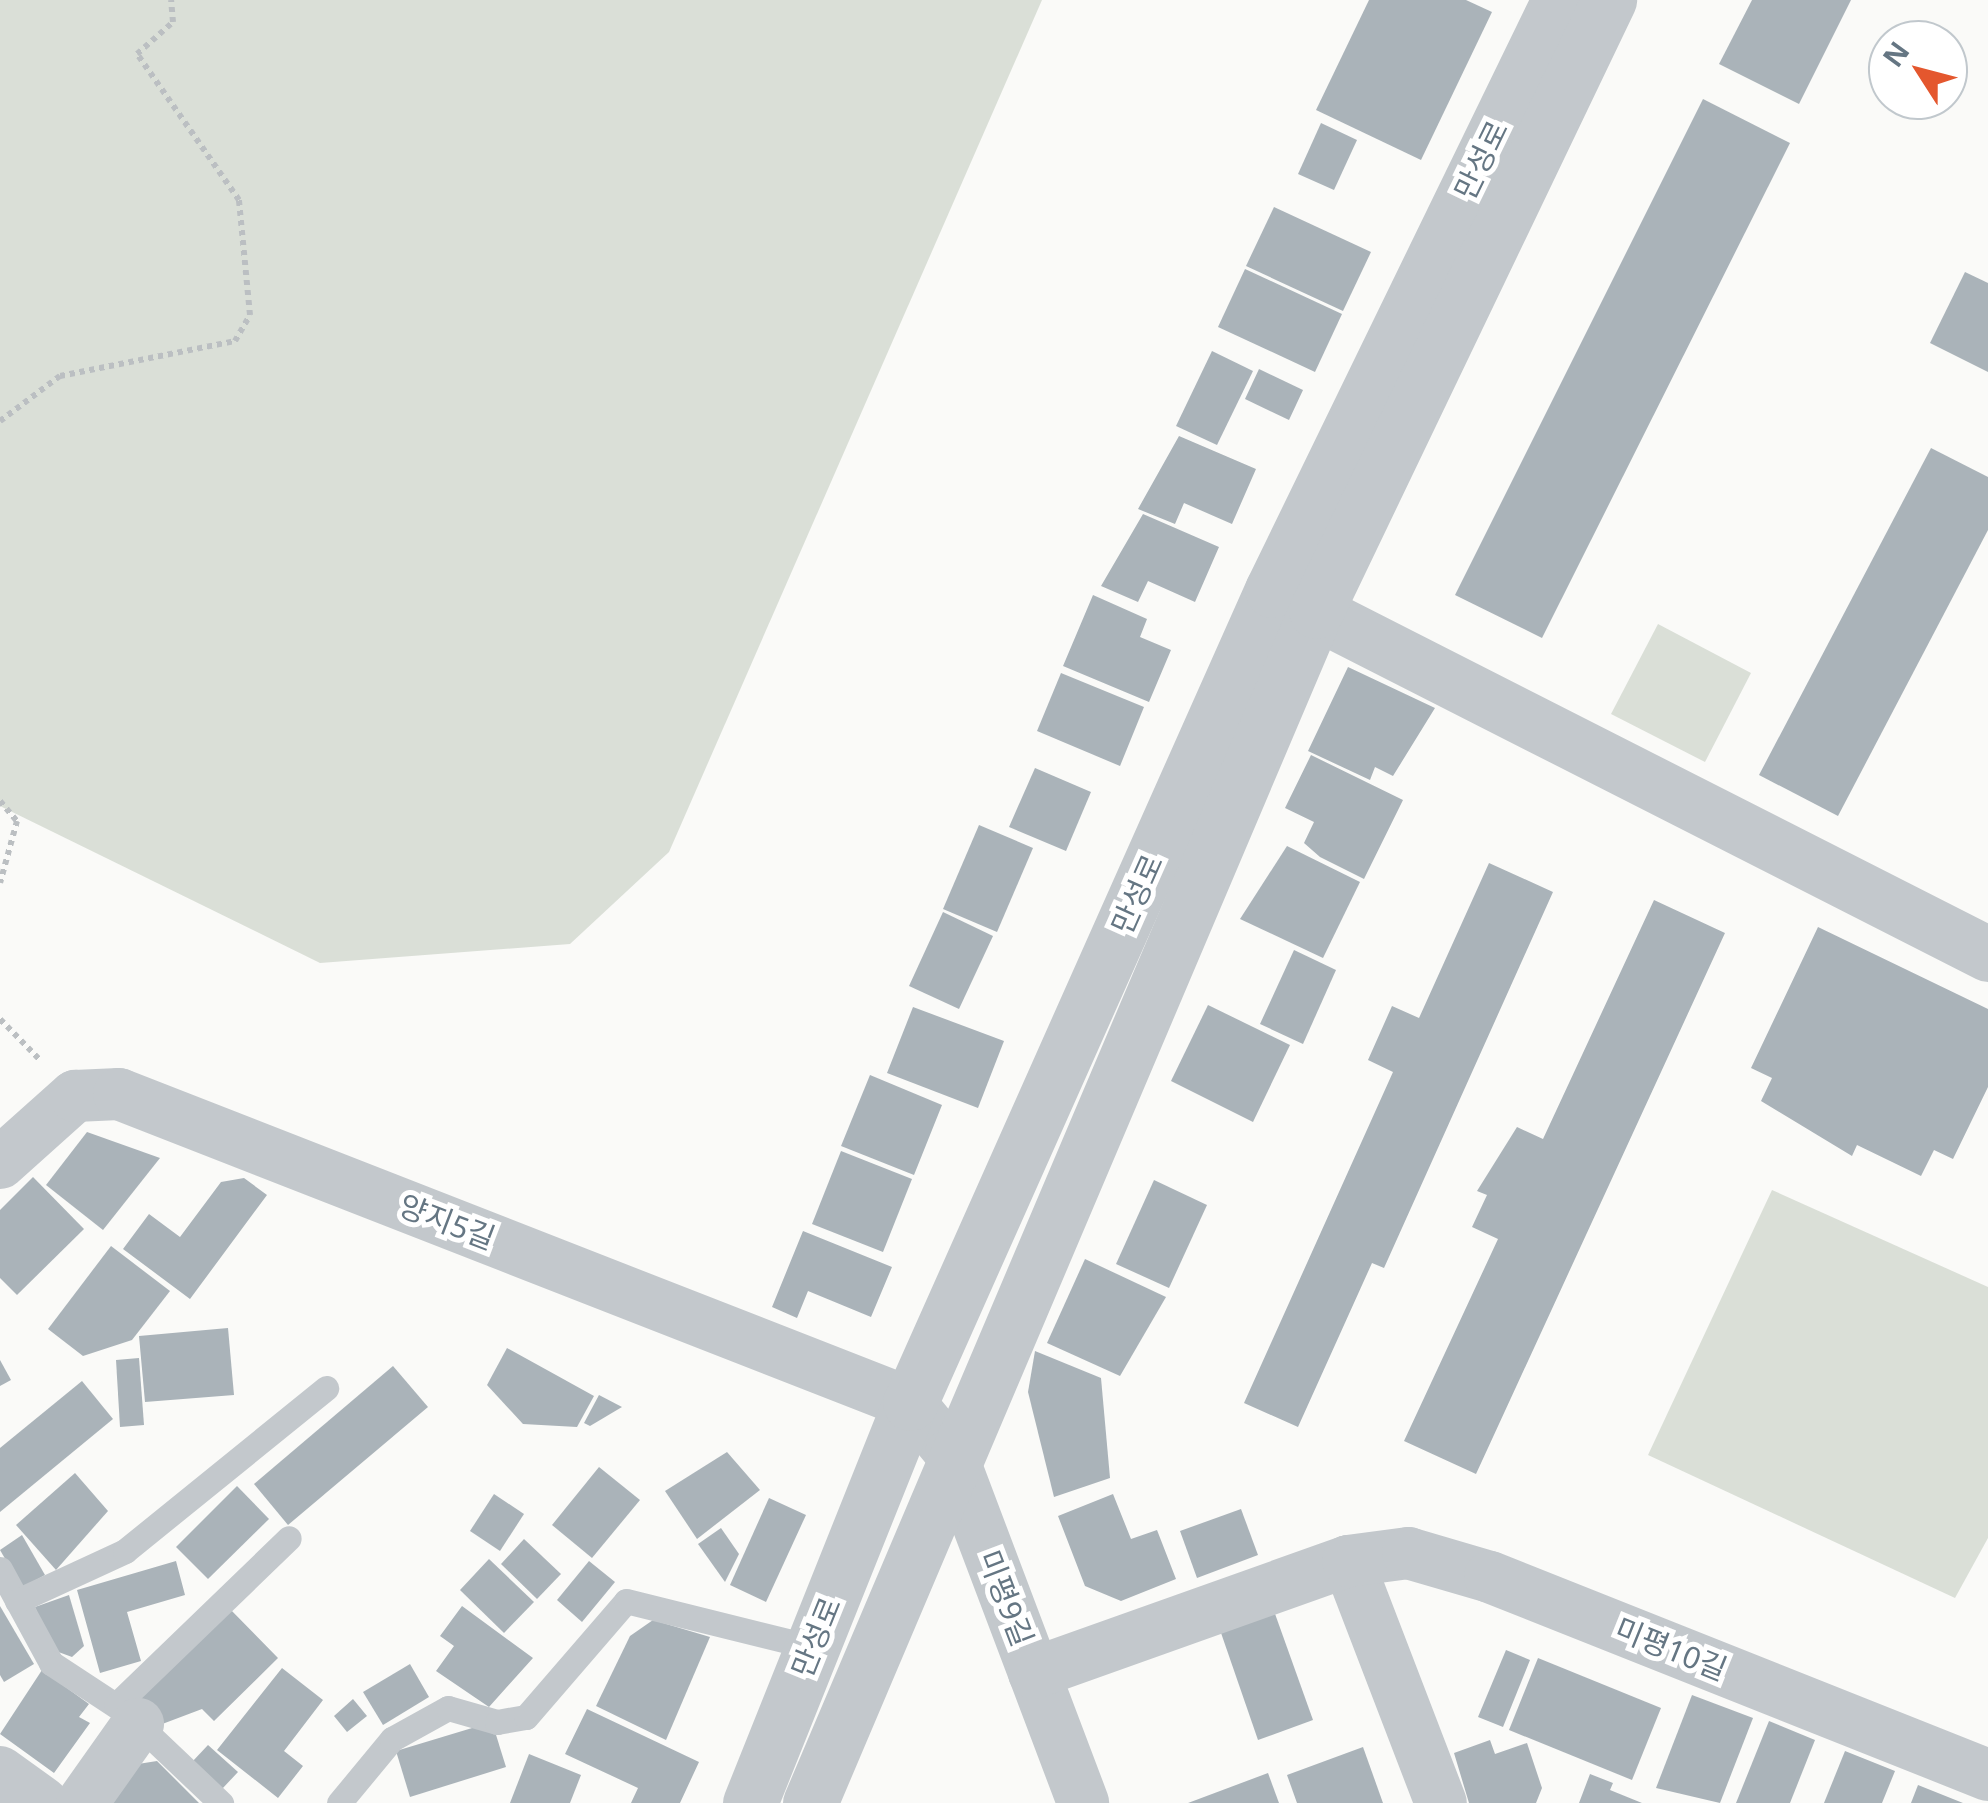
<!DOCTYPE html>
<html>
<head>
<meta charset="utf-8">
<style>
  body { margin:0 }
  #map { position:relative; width:1988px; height:1803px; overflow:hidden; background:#fafaf8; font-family:"Noto Sans","Noto Sans KR",sans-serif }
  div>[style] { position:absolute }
  .green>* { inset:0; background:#dadfd7 }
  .building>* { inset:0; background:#aab3b9 }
  .path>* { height:6px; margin-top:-3px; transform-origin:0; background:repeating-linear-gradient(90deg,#bbbfc2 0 5px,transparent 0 10px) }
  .service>* { height:25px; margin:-12.5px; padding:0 12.5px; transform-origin:12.5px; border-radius:12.5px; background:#c3c8cc }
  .minor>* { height:52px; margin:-26px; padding:0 26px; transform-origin:26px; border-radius:26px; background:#c3c8cc }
  .tertiary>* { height:55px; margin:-27.5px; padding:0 27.5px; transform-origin:27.5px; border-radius:27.5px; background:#c3c8cc }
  span { translate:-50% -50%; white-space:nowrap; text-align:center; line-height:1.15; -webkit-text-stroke:10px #fff; paint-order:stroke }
  .street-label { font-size:30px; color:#657683 }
  .north { position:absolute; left:1868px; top:20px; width:100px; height:100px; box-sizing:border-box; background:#fff; border:2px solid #c1c8cd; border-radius:50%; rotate:306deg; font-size:28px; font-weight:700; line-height:40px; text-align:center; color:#657683 }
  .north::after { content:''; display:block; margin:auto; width:35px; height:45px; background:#e4572e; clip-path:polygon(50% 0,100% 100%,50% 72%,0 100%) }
</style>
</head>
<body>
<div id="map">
  <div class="green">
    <div style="clip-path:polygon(0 0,1042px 0,669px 852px,570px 944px,320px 963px,0 806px)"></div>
    <div style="clip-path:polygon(1658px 624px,1751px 673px,1705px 762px,1611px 714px)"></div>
    <div style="clip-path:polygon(1772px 1190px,1988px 1287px,1988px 1538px,1955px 1598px,1648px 1455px)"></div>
  </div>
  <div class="building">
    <div style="clip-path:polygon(1369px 0,1466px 0,1492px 12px,1421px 160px,1316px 110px)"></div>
    <div style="clip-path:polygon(1752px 0,1851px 0,1799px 104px,1719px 64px)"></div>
    <div style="clip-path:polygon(1703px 99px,1790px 143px,1542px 638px,1455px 595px)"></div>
    <div style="clip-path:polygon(1321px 123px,1357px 140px,1334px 190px,1298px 174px)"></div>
    <div style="clip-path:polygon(1274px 207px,1371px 252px,1343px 311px,1246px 266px)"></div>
    <div style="clip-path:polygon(1245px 269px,1342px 314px,1315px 372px,1218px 327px)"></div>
    <div style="clip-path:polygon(1965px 272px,1988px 283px,1988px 372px,1930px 343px)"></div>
    <div style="clip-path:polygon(1212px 351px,1253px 371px,1217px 445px,1176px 426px)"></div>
    <div style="clip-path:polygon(1259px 369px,1303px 390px,1289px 420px,1245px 399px)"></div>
    <div style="clip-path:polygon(1179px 436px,1256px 469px,1232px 524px,1184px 503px,1175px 524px,1138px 509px)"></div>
    <div style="clip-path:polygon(1931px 448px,1988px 477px,1988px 530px,1838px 816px,1759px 775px)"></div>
    <div style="clip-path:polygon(1143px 514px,1219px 547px,1195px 602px,1148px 581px,1138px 602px,1101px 586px)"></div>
    <div style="clip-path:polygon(1093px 595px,1147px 619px,1140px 637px,1171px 650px,1149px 702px,1063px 666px)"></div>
    <div style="clip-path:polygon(1348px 667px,1435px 708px,1393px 776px,1375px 767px,1370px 780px,1308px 751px)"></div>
    <div style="clip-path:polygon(1061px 673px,1144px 707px,1120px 766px,1037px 731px)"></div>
    <div style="clip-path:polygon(1311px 755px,1403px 800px,1364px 879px,1320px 857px,1304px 843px,1314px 822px,1285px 808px)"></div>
    <div style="clip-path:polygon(1035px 768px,1091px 792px,1066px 851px,1009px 827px)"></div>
    <div style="clip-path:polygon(979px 825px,1033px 848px,997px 932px,943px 909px)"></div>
    <div style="clip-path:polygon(1287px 846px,1360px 882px,1323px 958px,1240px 919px)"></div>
    <div style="clip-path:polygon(1489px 863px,1553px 892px,1384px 1268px,1372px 1263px,1298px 1427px,1244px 1403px,1393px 1072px,1368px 1060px,1392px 1006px,1419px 1018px)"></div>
    <div style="clip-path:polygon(1654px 900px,1725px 933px,1476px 1474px,1404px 1441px,1498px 1239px,1472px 1227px,1487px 1195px,1477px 1191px,1517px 1127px,1543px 1139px)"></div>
    <div style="clip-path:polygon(943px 912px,993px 936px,959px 1009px,909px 986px)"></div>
    <div style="clip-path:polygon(1818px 927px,1988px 1009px,1988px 1087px,1953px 1159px,1934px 1150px,1921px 1176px,1857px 1145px,1852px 1156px,1761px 1101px,1772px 1078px,1751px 1068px)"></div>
    <div style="clip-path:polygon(1294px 950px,1336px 970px,1303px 1044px,1260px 1024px)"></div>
    <div style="clip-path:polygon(1208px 1005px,1290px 1045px,1253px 1122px,1171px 1081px)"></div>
    <div style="clip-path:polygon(913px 1007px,1004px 1041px,978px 1108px,887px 1073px)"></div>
    <div style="clip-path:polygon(870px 1075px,942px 1105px,914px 1175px,841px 1146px)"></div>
    <div style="clip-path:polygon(87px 1132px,160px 1158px,103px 1230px,46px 1185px)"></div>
    <div style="clip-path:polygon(841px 1151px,912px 1179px,883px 1252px,812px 1224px)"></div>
    <div style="clip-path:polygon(33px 1177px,84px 1229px,17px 1295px,0 1278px,0 1210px)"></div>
    <div style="clip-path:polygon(244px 1178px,267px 1195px,190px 1299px,123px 1249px,149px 1214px,180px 1237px,221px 1182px)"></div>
    <div style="clip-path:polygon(1154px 1180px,1207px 1205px,1169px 1288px,1116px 1264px)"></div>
    <div style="clip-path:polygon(803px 1231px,892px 1267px,871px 1317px,808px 1291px,797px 1318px,772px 1307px)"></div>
    <div style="clip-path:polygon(111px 1246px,170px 1291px,132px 1340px,83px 1356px,48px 1329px)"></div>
    <div style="clip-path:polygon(1085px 1259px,1166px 1297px,1120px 1376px,1047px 1343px)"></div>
    <div style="clip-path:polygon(228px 1328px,234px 1395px,145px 1402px,139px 1336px)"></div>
    <div style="clip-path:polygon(507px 1348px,594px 1396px,577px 1427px,523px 1424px,487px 1385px)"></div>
    <div style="clip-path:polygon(1035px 1351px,1101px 1378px,1110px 1478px,1054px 1497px,1028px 1392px)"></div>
    <div style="clip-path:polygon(139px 1358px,144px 1425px,120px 1427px,116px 1360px)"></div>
    <div style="clip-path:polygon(0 1360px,11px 1380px,0 1386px)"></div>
    <div style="clip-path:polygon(393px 1366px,428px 1407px,288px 1525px,254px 1484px)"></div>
    <div style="clip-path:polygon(82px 1381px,113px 1419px,0 1512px,0 1448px)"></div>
    <div style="clip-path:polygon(599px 1395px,622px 1407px,590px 1426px,584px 1423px)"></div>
    <div style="clip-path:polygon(727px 1452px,760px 1490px,697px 1539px,665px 1491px)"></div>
    <div style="clip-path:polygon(599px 1467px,640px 1500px,592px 1558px,552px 1525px)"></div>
    <div style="clip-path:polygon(75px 1473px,108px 1511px,56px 1570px,16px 1525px)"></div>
    <div style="clip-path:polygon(237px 1486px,269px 1519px,208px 1579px,176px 1547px)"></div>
    <div style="clip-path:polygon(494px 1494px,524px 1514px,500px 1551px,470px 1531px)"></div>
    <div style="clip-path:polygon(1113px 1494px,1131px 1539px,1157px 1530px,1176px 1579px,1121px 1601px,1085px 1586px,1058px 1516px)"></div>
    <div style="clip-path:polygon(769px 1498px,806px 1515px,766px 1602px,730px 1585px)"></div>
    <div style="clip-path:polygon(1241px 1509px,1258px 1555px,1197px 1578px,1180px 1531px)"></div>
    <div style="clip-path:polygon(721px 1528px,739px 1554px,725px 1582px,698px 1544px)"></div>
    <div style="clip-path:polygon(22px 1535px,45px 1575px,22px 1588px,0 1550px)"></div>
    <div style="clip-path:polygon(524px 1539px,561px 1574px,537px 1599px,501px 1564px)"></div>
    <div style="clip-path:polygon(489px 1559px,534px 1602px,504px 1633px,460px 1590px)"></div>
    <div style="clip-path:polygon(176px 1561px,185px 1595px,127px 1612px,141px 1661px,100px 1673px,77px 1590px)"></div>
    <div style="clip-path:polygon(589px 1561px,615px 1582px,582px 1622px,557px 1600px)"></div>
    <div style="clip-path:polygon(69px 1595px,84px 1646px,72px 1657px,53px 1650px,35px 1607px)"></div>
    <div style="clip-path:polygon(0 1606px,34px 1664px,4px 1682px,0 1675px)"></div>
    <div style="clip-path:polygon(462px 1606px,533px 1658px,489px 1707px,436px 1671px,454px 1646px,440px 1636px)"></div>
    <div style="clip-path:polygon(229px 1608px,278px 1658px,214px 1721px,202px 1709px,157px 1726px,133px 1701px)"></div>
    <div style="clip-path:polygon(1274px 1611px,1313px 1720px,1258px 1740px,1220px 1630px)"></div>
    <div style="clip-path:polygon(653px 1620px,710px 1637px,666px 1740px,596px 1706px,630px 1636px)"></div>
    <div style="clip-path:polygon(1506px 1650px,1530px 1660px,1503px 1727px,1478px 1717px)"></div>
    <div style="clip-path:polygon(1538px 1658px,1661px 1708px,1632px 1780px,1509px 1730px)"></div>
    <div style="clip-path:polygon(410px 1664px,429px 1697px,383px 1725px,363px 1692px)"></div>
    <div style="clip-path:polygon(282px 1668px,323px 1700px,284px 1751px,303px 1766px,278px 1798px,217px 1750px)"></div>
    <div style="clip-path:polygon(42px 1670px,89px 1704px,79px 1717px,90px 1723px,54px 1773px,0 1734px)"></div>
    <div style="clip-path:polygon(1692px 1695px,1753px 1718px,1720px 1803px,1656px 1788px)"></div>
    <div style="clip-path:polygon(353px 1699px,367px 1716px,347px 1732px,334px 1716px)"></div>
    <div style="clip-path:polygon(587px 1709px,699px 1762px,680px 1803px,631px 1803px,638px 1788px,565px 1754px)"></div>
    <div style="clip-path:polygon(1769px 1721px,1815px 1740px,1790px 1803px,1736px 1803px)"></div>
    <div style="clip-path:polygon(492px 1722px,506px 1767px,410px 1797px,396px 1751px)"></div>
    <div style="clip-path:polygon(1490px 1740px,1495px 1754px,1527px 1743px,1542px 1788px,1536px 1803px,1469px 1803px,1454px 1753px)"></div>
    <div style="clip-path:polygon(208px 1745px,238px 1772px,222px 1789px,192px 1762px)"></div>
    <div style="clip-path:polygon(1363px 1747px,1383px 1803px,1297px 1803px,1287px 1775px)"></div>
    <div style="clip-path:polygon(1845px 1751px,1895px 1771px,1882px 1803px,1824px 1803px)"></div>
    <div style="clip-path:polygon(529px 1754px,581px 1775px,570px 1803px,510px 1803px)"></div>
    <div style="clip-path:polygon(157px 1761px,199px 1803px,110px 1803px,138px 1764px)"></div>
    <div style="clip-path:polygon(1268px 1773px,1279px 1803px,1188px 1803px)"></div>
    <div style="clip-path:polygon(1590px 1774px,1613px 1783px,1610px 1790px,1642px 1803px,1579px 1803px)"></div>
    <div style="clip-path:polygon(1918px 1785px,1963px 1803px,1911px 1803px)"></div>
  </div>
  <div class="path">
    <div style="left:0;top:421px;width:75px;rotate:-36.9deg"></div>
    <div style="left:60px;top:376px;width:178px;rotate:-11.3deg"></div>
    <div style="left:235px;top:341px;width:30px;rotate:-60deg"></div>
    <div style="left:250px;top:315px;width:116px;rotate:-95.5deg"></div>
    <div style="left:239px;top:200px;width:178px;rotate:-124.9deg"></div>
    <div style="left:137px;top:54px;width:48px;rotate:-41.6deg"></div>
    <div style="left:173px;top:22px;width:22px;rotate:-95deg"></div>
    <div style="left:0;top:801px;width:26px;rotate:50deg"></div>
    <div style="left:17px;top:821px;width:64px;rotate:105.3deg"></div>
    <div style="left:0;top:1019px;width:59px;rotate:45.7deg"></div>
  </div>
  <div class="service">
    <div style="left:0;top:1569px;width:107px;rotate:61.5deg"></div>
    <div style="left:51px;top:1663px;width:87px;rotate:33.3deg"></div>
    <div style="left:124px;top:1711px;width:134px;rotate:43.5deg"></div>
    <div style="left:17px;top:1601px;width:119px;rotate:-24.8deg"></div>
    <div style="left:125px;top:1551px;width:259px;rotate:-39deg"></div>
    <div style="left:116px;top:1705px;width:240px;rotate:-44deg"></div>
    <div style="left:339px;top:1803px;width:83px;rotate:-50.4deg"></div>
    <div style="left:392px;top:1739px;width:64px;rotate:-29deg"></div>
    <div style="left:448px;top:1708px;width:51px;rotate:15.9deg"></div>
    <div style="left:497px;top:1722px;width:29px;rotate:-10deg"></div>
    <div style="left:526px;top:1717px;width:153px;rotate:-49.2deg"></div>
    <div style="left:626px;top:1601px;width:192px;rotate:13.9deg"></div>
  </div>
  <div class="minor">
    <div style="left:0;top:1163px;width:101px;rotate:-41.8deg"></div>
    <div style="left:75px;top:1096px;width:44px;rotate:-2.6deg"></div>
    <div style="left:119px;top:1094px;width:849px;rotate:21.34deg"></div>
    <div style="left:910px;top:1403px;width:65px;rotate:50.6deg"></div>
    <div style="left:951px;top:1453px;width:374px;rotate:69.3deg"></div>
    <div style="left:1348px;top:1561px;width:259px;rotate:69deg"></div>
    <div style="left:1034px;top:1673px;width:333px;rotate:-19.6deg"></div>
    <div style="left:1348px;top:1561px;width:61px;rotate:-7.6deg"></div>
    <div style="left:1408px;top:1553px;width:85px;rotate:16.3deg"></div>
    <div style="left:1490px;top:1577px;width:536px;rotate:21.68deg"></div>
    <div style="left:0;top:1772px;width:53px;rotate:35.8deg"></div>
    <div style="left:82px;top:1803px;width:97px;rotate:-54.7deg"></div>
  </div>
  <div class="tertiary">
    <div style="left:1282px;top:595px;width:792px;rotate:26.95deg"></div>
    <div style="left:750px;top:1803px;width:431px;rotate:-68.2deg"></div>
    <div style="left:910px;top:1403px;width:890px;rotate:-66deg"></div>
    <div style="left:1272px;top:590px;width:656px;rotate:-64.06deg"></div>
    <div style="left:810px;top:1803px;width:1295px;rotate:-67deg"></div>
    <div style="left:1316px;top:611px;width:678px;rotate:-64.38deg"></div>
  </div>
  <div class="street-label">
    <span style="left:1481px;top:160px;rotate:-64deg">만성로</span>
    <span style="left:1137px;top:894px;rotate:-66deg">만성로</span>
    <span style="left:447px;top:1222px;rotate:21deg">양지5길</span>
    <span style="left:1006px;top:1598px;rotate:69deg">미평9길</span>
    <span style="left:816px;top:1637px;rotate:-68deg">만성로</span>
    <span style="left:1671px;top:1649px;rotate:22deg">미평10길</span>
  </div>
  <div class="north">N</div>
</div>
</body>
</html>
